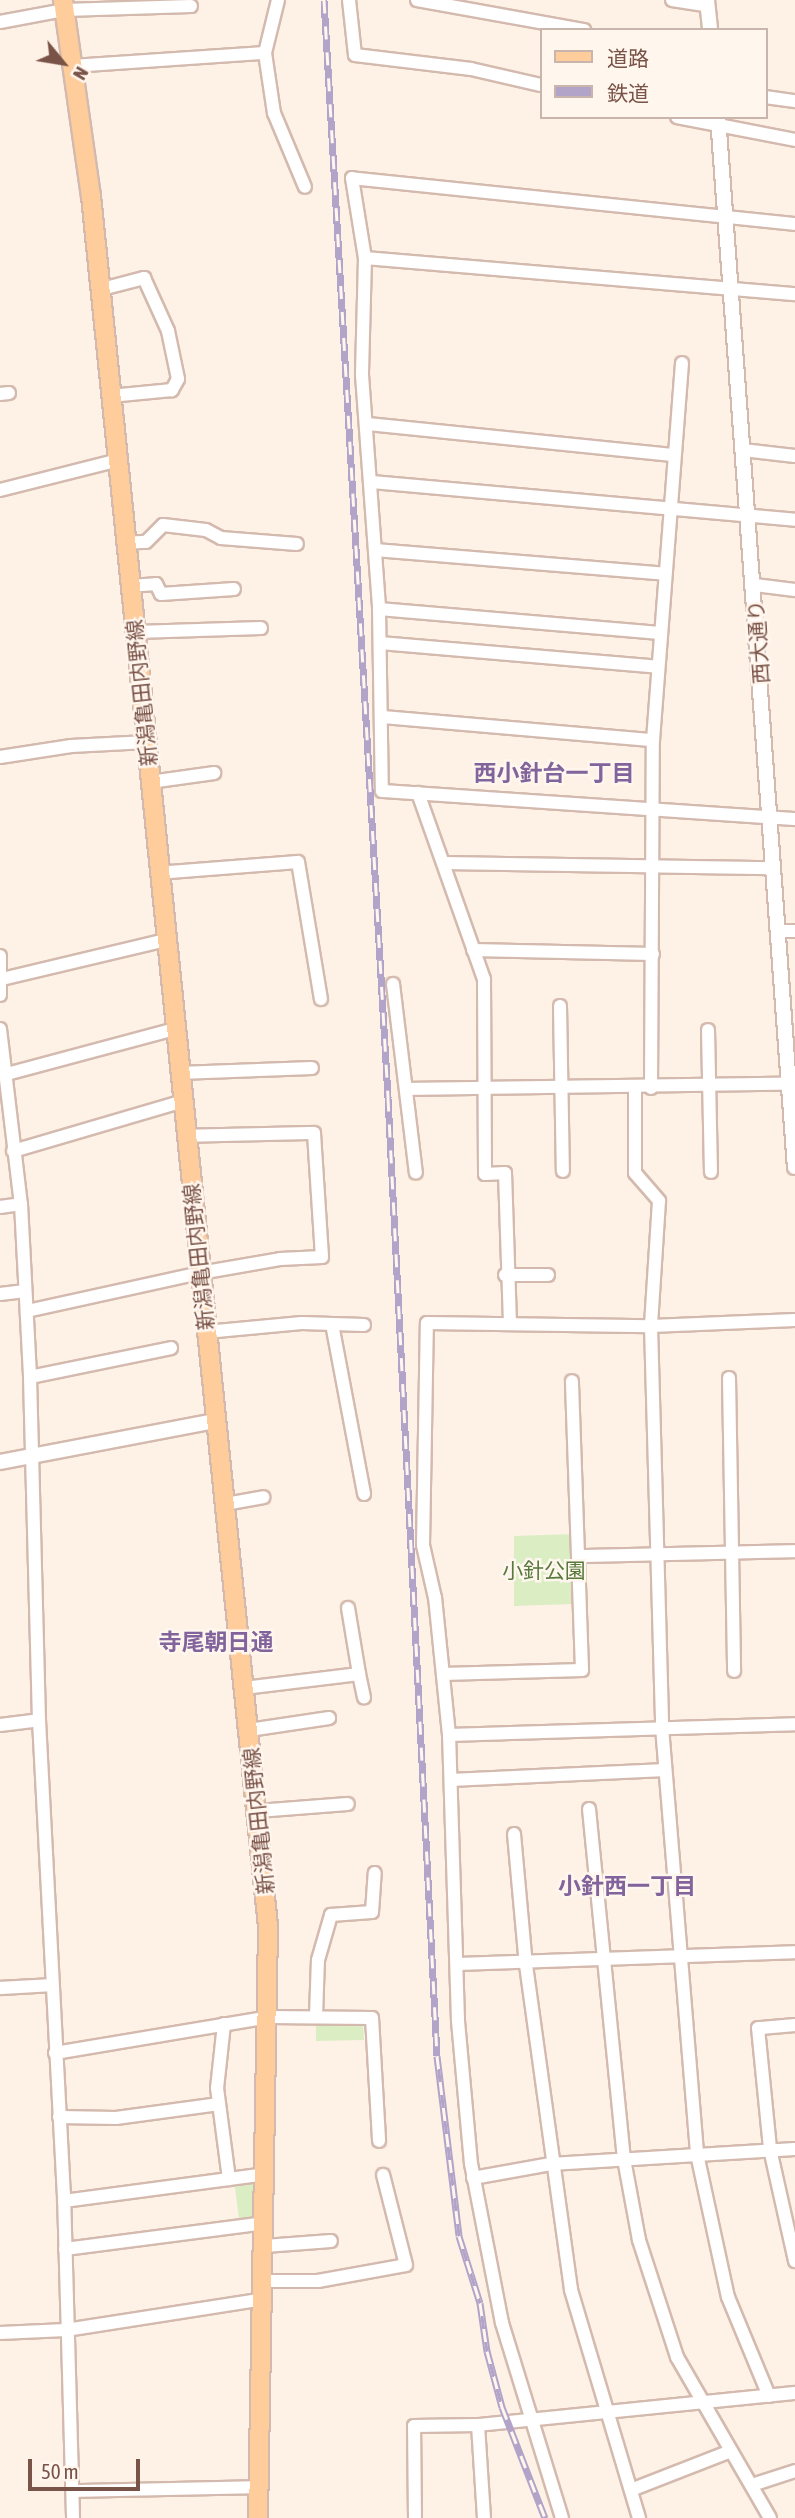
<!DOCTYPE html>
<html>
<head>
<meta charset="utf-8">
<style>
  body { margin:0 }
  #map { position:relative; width:795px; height:2518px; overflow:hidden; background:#fef2e6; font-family:"Asap Condensed","Noto Sans JP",sans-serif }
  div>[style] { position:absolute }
  .green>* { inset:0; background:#daedc3 }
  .roads { filter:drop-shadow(2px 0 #d4baae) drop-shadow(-2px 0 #d4baae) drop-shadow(0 2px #d4baae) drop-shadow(0 -2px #d4baae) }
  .minor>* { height:12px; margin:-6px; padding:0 6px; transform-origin:6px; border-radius:6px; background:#fff }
  .tertiary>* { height:14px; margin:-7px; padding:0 7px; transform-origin:7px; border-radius:7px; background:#fff }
  .primary>* { height:18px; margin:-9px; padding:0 9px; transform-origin:9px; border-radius:9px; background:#ffcd9c }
  .rail>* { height:7px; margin-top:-3.5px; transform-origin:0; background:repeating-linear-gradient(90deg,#fff6ee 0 13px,#b2a3c9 0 26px); box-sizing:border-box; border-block:2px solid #b2a3c9 }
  span { translate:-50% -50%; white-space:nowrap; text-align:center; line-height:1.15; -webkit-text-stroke:5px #fff6ee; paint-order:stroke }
  .street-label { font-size:21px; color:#7a5348 }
  .park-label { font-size:21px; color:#577a3c }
  .neighbourhood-label { font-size:23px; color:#82649d; font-weight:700 }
  .legend { position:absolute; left:540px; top:28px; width:228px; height:91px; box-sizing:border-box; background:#fff6ee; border:2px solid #cab5ac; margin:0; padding:9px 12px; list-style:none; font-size:21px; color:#7a5348 }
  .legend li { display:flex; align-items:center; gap:14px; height:35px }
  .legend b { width:35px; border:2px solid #cab5ac }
  .north { position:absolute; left:28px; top:28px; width:70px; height:70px; -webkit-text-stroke:5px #fff6ee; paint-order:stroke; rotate:120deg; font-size:19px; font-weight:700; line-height:28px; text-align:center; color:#7a5348 }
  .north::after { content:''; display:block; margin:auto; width:24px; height:32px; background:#7a5348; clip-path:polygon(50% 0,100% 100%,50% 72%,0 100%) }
  .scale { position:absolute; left:28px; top:2459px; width:112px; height:32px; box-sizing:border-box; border:4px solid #7a5348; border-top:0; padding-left:9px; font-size:21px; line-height:24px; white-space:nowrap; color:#7a5348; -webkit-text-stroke:5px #fff6ee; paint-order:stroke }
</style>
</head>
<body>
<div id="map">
  <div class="green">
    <div style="clip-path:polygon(573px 1534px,573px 1604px,514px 1606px,514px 1536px)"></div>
    <div style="clip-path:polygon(363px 2024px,364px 2040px,316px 2041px,316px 2025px)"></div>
    <div style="clip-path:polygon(258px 2183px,257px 2216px,239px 2219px,235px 2187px)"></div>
  </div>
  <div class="roads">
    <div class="minor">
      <div style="left:278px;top:0;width:55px;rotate:103.8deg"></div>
      <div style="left:265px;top:53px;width:61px;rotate:81.5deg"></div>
      <div style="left:274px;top:113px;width:80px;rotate:67.3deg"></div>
      <div style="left:349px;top:0;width:55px;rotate:83.8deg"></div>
      <div style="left:355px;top:55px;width:117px;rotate:6.9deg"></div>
      <div style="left:471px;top:69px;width:72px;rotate:12.9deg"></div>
      <div style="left:417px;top:0;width:170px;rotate:10.2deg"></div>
      <div style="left:672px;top:0;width:36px;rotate:9deg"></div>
      <div style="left:0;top:22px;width:66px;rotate:-10.5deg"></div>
      <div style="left:65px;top:10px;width:126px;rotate:-1.8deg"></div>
      <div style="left:72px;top:66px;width:193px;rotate:-3.9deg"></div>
      <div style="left:765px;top:97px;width:30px;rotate:8deg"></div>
      <div style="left:677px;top:117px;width:120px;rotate:11deg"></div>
      <div style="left:795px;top:224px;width:445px;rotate:-174.1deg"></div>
      <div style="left:352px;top:178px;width:81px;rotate:80.8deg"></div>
      <div style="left:365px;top:258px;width:117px;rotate:91.5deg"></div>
      <div style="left:362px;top:375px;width:235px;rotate:85.8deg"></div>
      <div style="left:379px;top:609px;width:182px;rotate:89.1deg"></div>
      <div style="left:382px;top:791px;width:414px;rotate:3.9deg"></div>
      <div style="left:365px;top:258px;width:432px;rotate:4.8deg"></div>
      <div style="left:98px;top:290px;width:48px;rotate:-14.6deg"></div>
      <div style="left:144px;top:278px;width:58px;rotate:65.6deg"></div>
      <div style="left:168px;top:331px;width:49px;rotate:78.2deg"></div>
      <div style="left:178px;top:379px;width:13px;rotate:119deg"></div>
      <div style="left:172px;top:390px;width:62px;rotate:174.5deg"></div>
      <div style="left:0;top:394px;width:9px;rotate:-6deg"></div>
      <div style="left:368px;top:424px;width:306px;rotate:5.8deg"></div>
      <div style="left:743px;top:450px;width:52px;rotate:6.6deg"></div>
      <div style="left:372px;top:482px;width:425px;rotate:5.1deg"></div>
      <div style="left:0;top:490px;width:119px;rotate:-14.2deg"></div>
      <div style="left:124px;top:543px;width:22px;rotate:-3deg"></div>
      <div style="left:146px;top:542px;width:24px;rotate:-45deg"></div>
      <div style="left:163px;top:525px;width:43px;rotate:6.6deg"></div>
      <div style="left:206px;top:530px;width:17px;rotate:28deg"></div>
      <div style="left:221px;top:538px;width:76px;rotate:4.5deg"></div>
      <div style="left:375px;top:550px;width:291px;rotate:4.7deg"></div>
      <div style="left:755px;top:585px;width:40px;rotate:7.1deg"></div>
      <div style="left:129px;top:586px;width:27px;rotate:-4deg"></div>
      <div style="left:156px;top:584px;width:11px;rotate:63deg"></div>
      <div style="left:161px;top:594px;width:73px;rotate:-3.9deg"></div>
      <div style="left:379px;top:609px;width:282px;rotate:4.9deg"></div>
      <div style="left:136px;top:632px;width:125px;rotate:-1.8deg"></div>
      <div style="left:380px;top:643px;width:279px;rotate:4.9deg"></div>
      <div style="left:383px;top:717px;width:271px;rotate:4.9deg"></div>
      <div style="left:0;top:757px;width:72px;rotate:-8.8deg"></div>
      <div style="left:71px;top:746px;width:76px;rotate:-3deg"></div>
      <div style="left:150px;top:782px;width:65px;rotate:-8deg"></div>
      <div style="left:418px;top:793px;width:197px;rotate:70.5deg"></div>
      <div style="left:484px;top:979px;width:195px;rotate:89.7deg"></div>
      <div style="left:485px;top:1174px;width:20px;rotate:-3deg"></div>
      <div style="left:505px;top:1173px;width:151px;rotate:88.1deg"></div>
      <div style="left:444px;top:863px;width:329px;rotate:0.9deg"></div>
      <div style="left:157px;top:873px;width:141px;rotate:-4.5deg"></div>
      <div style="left:298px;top:862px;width:139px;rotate:80.5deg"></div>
      <div style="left:778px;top:931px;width:17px"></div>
      <div style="left:473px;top:950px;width:180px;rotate:1.3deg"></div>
      <div style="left:0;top:956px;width:39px;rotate:90deg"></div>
      <div style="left:2px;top:979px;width:169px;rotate:-13.4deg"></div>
      <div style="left:393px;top:984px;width:190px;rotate:83.1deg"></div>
      <div style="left:560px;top:1006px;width:165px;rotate:89deg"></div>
      <div style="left:0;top:1029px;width:176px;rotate:83.2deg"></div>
      <div style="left:21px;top:1204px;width:173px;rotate:87deg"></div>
      <div style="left:30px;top:1377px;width:343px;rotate:88.5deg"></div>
      <div style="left:39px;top:1720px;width:475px;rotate:87deg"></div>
      <div style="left:64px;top:2194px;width:324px;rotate:88.4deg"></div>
      <div style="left:708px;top:1030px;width:142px;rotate:88.8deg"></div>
      <div style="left:179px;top:1073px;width:133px;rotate:-2.2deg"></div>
      <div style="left:3px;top:1075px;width:178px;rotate:-15deg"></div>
      <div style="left:635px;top:1088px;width:85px;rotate:90deg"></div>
      <div style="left:635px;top:1173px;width:37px;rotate:49deg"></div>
      <div style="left:659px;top:1201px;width:125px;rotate:93.7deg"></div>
      <div style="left:651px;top:1326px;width:401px;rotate:88.4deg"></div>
      <div style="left:662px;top:1727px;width:428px;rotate:85.3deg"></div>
      <div style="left:697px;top:2154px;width:146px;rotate:77.8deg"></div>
      <div style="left:728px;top:2297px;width:107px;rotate:67.5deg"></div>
      <div style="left:651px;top:1088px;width:348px;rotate:-89.7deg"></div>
      <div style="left:653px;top:740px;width:378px;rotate:-85.6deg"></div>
      <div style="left:409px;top:1089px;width:380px;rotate:-0.8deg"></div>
      <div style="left:13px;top:1151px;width:178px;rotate:-16.3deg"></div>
      <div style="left:0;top:1207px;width:21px;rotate:-8deg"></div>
      <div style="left:505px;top:1275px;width:43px"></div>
      <div style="left:0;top:1294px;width:25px;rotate:-7deg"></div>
      <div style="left:27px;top:1311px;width:177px;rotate:-12.4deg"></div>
      <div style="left:200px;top:1273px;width:81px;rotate:-9.9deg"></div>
      <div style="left:280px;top:1259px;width:42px;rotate:-2.7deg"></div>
      <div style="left:322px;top:1257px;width:124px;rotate:-93.7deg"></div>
      <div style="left:314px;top:1133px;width:129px;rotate:178.7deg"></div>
      <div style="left:332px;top:1324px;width:173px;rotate:79.3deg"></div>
      <div style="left:206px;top:1332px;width:96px;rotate:-5.4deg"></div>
      <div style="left:302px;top:1323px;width:62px;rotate:1.8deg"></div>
      <div style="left:30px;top:1377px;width:144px;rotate:-11.6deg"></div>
      <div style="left:729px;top:1378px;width:293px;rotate:89deg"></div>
      <div style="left:225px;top:1504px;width:39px;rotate:-10deg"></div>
      <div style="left:580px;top:1556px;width:215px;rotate:-1.3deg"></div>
      <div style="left:348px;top:1608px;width:67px;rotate:80.5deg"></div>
      <div style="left:443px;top:1674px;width:139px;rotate:-1.6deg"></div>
      <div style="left:582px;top:1670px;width:289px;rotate:-92deg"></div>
      <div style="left:244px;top:1688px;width:116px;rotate:-6.9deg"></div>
      <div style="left:359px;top:1674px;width:24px;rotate:78deg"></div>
      <div style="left:0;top:1725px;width:39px;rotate:-7deg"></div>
      <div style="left:249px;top:1730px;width:81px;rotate:-8.5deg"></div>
      <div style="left:449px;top:1735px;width:346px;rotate:-1.8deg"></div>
      <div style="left:451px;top:1780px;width:214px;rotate:-2.7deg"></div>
      <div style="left:589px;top:1809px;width:352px;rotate:84.3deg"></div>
      <div style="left:624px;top:2159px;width:82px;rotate:79.5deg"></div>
      <div style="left:639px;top:2240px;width:123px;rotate:72deg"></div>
      <div style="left:677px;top:2357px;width:186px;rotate:60deg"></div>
      <div style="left:257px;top:1811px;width:91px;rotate:-4.4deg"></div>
      <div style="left:514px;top:1834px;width:132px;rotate:84.8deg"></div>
      <div style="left:526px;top:1965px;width:328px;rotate:82.1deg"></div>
      <div style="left:571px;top:2290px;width:238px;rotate:73.4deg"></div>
      <div style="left:457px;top:1964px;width:338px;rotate:-2deg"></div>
      <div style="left:0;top:1988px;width:52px;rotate:-3.3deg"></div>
      <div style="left:316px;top:2016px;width:56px;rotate:-88deg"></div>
      <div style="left:318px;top:1960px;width:47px;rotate:-73.9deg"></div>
      <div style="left:331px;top:1915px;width:41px;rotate:-4.2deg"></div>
      <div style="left:372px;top:1912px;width:39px;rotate:-86deg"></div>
      <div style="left:224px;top:2024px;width:64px;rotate:96.2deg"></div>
      <div style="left:217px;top:2088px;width:92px;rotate:82.5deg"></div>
      <div style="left:795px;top:2025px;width:37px;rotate:175deg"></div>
      <div style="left:758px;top:2028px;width:122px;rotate:84.3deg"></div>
      <div style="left:770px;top:2149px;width:115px;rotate:77.4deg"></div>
      <div style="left:55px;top:2053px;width:217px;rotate:-9.5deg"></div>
      <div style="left:269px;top:2017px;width:103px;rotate:0.6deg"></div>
      <div style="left:372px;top:2018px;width:123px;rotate:86.7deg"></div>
      <div style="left:59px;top:2117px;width:57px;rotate:1deg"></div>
      <div style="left:116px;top:2118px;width:104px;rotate:-7.7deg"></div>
      <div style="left:473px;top:2178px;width:79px;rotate:-10.2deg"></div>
      <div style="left:551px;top:2164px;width:244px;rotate:-3.5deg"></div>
      <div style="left:64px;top:2201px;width:204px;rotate:-7.6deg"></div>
      <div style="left:265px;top:2246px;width:66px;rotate:-4.3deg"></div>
      <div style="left:65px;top:2249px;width:202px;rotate:-7.4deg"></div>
      <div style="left:264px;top:2281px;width:54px"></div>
      <div style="left:318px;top:2281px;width:89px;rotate:-10.3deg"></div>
      <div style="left:406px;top:2265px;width:93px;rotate:-104.3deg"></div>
      <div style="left:0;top:2333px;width:66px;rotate:-2.6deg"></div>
      <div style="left:66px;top:2330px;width:200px;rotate:-8.9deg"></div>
      <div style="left:752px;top:2485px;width:45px;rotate:-18deg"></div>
      <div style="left:631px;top:2490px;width:107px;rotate:-21.3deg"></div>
      <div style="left:75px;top:2491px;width:184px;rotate:-1.2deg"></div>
      <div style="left:415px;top:2518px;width:92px;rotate:-90.6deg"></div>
      <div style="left:414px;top:2426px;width:64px;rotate:-0.9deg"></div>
      <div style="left:484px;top:2518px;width:93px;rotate:-93.7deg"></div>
      <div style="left:478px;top:2425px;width:319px;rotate:-5.8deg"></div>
      <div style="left:562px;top:2518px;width:204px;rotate:-107.1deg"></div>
      <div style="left:502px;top:2323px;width:162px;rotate:-101deg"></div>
      <div style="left:471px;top:2164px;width:145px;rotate:-95.2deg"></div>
      <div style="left:458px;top:2020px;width:285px;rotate:-91.8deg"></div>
      <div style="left:449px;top:1735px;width:138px;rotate:-95.8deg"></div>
      <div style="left:435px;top:1598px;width:54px;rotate:-102.8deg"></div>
      <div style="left:423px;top:1545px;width:222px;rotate:-89deg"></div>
      <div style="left:427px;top:1323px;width:224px;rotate:0.8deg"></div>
      <div style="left:651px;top:1326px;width:144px;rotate:-2.4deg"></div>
    </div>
    <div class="tertiary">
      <div style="left:707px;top:0;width:30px;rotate:84deg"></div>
      <div style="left:718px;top:117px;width:1053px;rotate:85.81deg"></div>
      <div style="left:0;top:1462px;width:219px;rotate:-10.8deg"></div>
    </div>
    <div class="primary">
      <div style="left:63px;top:0;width:198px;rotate:81.9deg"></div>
      <div style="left:91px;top:196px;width:1741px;rotate:84.16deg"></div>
      <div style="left:268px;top:1928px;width:590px;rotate:90.97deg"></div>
    </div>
  </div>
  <div class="rail">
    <div style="left:324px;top:0;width:1100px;rotate:86.66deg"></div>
    <div style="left:388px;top:1098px;width:959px;rotate:87.07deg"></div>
    <div style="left:437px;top:2056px;width:181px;rotate:83deg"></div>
    <div style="left:459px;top:2236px;width:70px;rotate:72.6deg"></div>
    <div style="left:480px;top:2303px;width:49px;rotate:81.7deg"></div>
    <div style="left:487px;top:2351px;width:58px;rotate:75deg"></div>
    <div style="left:502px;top:2407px;width:119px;rotate:68.8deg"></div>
  </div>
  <div class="street-label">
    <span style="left:758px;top:642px;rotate:-94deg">西大通り</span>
    <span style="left:141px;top:693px;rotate:-96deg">新潟亀田内野線</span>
    <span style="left:198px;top:1257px;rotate:-96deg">新潟亀田内野線</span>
    <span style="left:258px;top:1821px;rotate:-96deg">新潟亀田内野線</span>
  </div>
  <div class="park-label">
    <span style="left:544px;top:1570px">小針公園</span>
  </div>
  <div class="neighbourhood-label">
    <span style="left:554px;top:773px">西小針台一丁目</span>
    <span style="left:216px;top:1642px">寺尾朝日通</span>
    <span style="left:627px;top:1886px">小針西一丁目</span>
  </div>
  <ul class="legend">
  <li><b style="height:9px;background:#ffcd9c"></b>道路</li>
  <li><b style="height:9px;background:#b2a3c9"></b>鉄道</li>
  </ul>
  <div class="north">N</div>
  <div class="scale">50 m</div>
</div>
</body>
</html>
